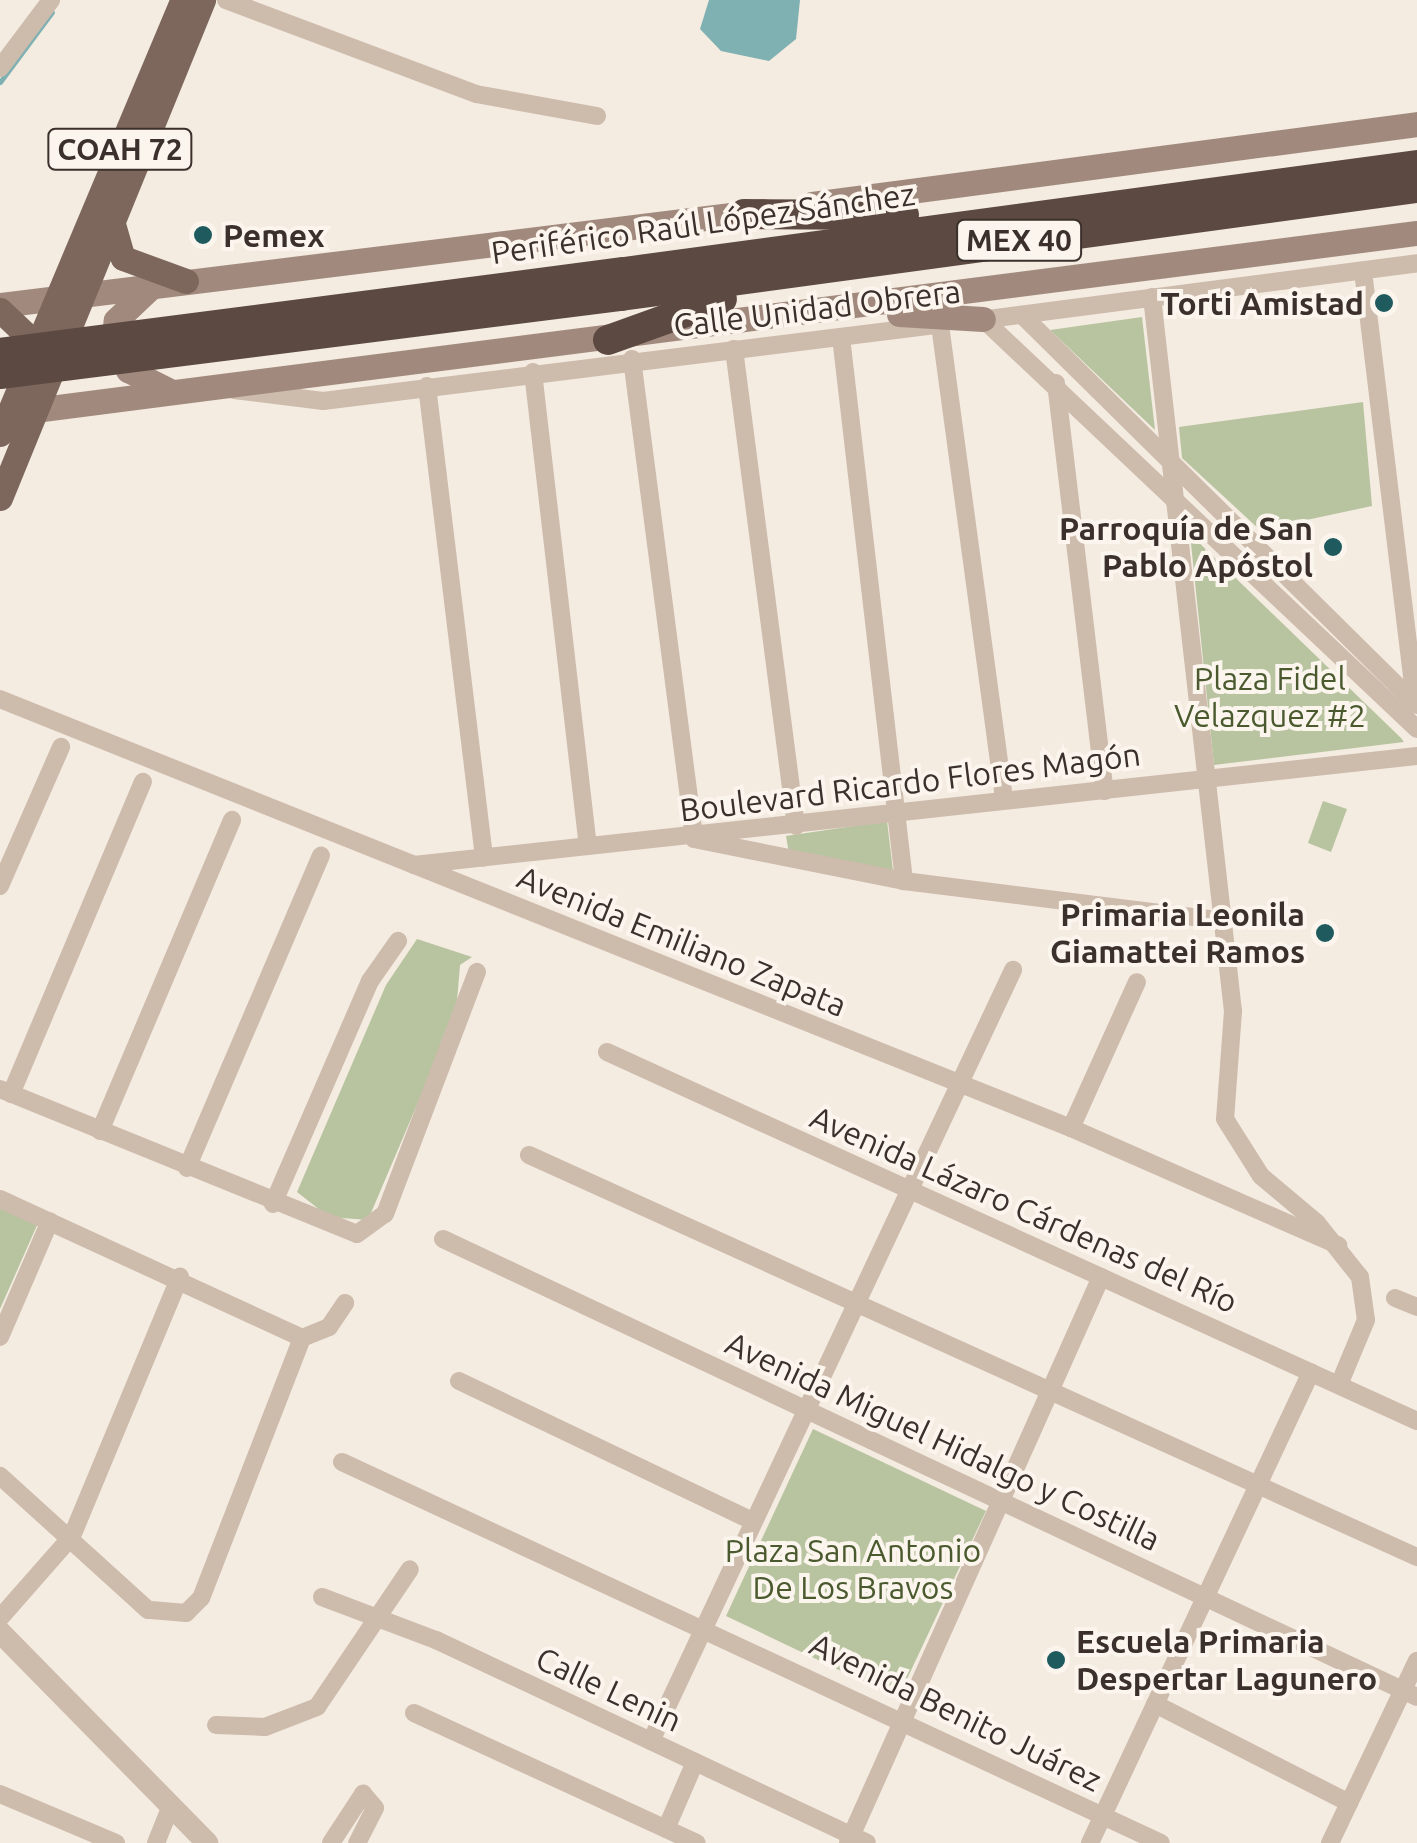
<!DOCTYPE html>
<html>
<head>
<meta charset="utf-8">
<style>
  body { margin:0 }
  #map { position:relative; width:1417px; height:1843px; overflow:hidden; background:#f4ebe1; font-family:Ubuntu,sans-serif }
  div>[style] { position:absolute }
  .green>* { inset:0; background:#b8c4a0 }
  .water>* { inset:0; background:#7fb0b2 }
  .stream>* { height:5px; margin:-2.5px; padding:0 2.5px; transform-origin:2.5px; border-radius:2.5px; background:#7fb0b2 }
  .minor>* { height:18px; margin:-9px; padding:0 9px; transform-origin:9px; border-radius:9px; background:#cdbbac }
  .tertiary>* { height:22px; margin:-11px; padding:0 11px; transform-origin:11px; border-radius:11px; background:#cdbbac }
  .secondary>* { height:25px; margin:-12.5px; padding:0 12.5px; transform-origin:12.5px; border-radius:12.5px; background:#a18a7d }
  .primary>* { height:25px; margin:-12.5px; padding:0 12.5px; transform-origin:12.5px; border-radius:12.5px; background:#7d675c }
  .motorway>* { height:30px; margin:-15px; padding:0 15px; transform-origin:15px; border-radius:15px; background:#5c4a42 }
  .motorway-bridge>* { height:30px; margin:-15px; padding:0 15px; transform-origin:15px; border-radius:15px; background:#5c4a42 }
  .dots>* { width:28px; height:28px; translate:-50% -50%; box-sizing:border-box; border:5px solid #fbf5ee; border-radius:50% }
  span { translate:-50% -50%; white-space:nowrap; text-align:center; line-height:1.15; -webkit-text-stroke:8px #fbf5ee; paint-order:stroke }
  .shield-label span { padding:2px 8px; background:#fbf5ee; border:2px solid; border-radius:8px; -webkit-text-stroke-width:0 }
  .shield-label { font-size:30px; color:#3b302b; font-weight:700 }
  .street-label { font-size:32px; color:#3b302b }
  .poi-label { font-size:32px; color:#3b302b; font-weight:700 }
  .left { translate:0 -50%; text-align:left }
  .right { translate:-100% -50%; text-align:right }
  .park-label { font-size:32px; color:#4a5a2e }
</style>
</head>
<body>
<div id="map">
  <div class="green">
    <div style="clip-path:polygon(1142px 317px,1155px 430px,1050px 330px)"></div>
    <div style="clip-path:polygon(1363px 402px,1372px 506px,1260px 530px,1182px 458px,1179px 427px)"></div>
    <div style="clip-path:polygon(1190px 534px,1401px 738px,1404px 742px,1214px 765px)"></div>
    <div style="clip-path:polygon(1323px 801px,1347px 809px,1331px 852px,1308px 843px)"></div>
    <div style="clip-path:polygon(887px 821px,893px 871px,790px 859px,786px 836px)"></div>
    <div style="clip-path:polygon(417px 939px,472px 957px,460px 965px,456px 1013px,368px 1220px,329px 1217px,297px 1192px,386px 985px)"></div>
    <div style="clip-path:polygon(0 1207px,38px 1223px,0 1309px)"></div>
    <div style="clip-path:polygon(813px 1429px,986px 1511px,898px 1698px,726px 1616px)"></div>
  </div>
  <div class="water">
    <div style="clip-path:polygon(709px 0,800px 0,796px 39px,769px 61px,721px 51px,700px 29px)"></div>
  </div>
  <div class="stream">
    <div style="left:0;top:82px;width:87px;rotate:-53.4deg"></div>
  </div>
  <div class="minor">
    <div style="left:226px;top:0;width:267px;rotate:20.6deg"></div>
    <div style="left:476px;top:94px;width:123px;rotate:10.3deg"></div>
    <div style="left:0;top:68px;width:85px;rotate:-53.1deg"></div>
    <div style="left:1363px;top:271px;width:435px;rotate:83.1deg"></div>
    <div style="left:1152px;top:297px;width:719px;rotate:83.53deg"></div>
    <div style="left:1233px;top:1011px;width:108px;rotate:94.2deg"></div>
    <div style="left:1225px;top:1119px;width:67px;rotate:57.7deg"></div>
    <div style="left:1261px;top:1176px;width:73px;rotate:40deg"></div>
    <div style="left:1317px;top:1223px;width:69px;rotate:51.5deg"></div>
    <div style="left:1360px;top:1277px;width:43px;rotate:82.1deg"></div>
    <div style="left:1366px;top:1320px;width:70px;rotate:112.6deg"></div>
    <div style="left:1022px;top:315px;width:555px;rotate:44.64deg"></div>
    <div style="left:983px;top:319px;width:597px;rotate:43.37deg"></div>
    <div style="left:973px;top:321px;width:448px;rotate:-7.4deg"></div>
    <div style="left:940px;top:325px;width:478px;rotate:82.3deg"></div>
    <div style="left:841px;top:337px;width:548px;rotate:83.39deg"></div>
    <div style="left:734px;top:349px;width:481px;rotate:82.6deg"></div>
    <div style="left:632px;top:359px;width:484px;rotate:82.6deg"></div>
    <div style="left:694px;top:839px;width:214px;rotate:11.3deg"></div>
    <div style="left:904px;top:881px;width:321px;rotate:7.1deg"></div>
    <div style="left:533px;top:372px;width:477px;rotate:83.4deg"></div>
    <div style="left:1056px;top:383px;width:411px;rotate:83.2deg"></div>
    <div style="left:427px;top:386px;width:475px;rotate:83.1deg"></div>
    <div style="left:234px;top:390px;width:90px;rotate:7deg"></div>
    <div style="left:323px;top:401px;width:619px;rotate:-7.06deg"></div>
    <div style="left:0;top:699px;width:1154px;rotate:21.83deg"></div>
    <div style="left:1071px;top:1128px;width:292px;rotate:23.7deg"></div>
    <div style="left:414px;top:865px;width:1009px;rotate:-6.2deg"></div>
    <div style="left:0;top:886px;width:152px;rotate:-66.3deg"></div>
    <div style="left:607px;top:1052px;width:890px;rotate:24.49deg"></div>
    <div style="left:0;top:1089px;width:385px;rotate:22.1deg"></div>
    <div style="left:357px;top:1234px;width:34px;rotate:-36deg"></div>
    <div style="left:385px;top:1214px;width:259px;rotate:-69.2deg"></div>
    <div style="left:11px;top:1094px;width:339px;rotate:-67.1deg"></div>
    <div style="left:1071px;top:1128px;width:160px;rotate:-65.7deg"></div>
    <div style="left:100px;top:1131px;width:338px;rotate:-67deg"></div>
    <div style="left:529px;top:1155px;width:975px;rotate:24.36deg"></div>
    <div style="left:187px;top:1168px;width:340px;rotate:-66.8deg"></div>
    <div style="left:0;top:1199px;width:332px;rotate:24.7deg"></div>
    <div style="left:302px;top:1338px;width:279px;rotate:111.2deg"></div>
    <div style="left:201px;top:1598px;width:21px;rotate:135deg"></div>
    <div style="left:186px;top:1613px;width:38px;rotate:-175deg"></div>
    <div style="left:148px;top:1610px;width:200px;rotate:-137.8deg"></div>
    <div style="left:273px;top:1204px;width:243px;rotate:-66.5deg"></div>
    <div style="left:370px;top:981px;width:49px;rotate:-55deg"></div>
    <div style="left:443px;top:1239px;width:1076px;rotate:25.18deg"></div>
    <div style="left:1395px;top:1298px;width:24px;rotate:22deg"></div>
    <div style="left:0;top:1337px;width:126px;rotate:-66.7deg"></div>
    <div style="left:302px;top:1338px;width:29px;rotate:-22deg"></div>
    <div style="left:329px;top:1327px;width:29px;rotate:-56deg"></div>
    <div style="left:459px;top:1381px;width:326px;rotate:25.5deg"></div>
    <div style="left:342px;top:1462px;width:903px;rotate:24.95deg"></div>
    <div style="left:322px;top:1597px;width:122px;rotate:20.7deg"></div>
    <div style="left:436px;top:1640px;width:476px;rotate:25.2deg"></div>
    <div style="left:0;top:1618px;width:109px;rotate:-48.7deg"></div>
    <div style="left:72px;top:1536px;width:281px;rotate:-67.4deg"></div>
    <div style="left:1155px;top:1704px;width:218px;rotate:27deg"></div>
    <div style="left:414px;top:1713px;width:311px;rotate:24.7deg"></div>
    <div style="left:216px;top:1725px;width:49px;rotate:2.3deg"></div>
    <div style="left:265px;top:1727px;width:56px;rotate:-21deg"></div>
    <div style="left:317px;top:1707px;width:166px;rotate:-56deg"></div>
    <div style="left:651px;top:1741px;width:852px;rotate:-64.85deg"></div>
    <div style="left:0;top:1794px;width:126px;rotate:22.9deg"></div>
    <div style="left:666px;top:1829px;width:73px;rotate:-66.6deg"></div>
    <div style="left:156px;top:1843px;width:37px;rotate:-68deg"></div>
    <div style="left:331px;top:1843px;width:59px;rotate:-56.9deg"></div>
    <div style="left:363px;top:1794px;width:18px;rotate:49deg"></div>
    <div style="left:375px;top:1808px;width:39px;rotate:117deg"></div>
    <div style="left:848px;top:1843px;width:620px;rotate:-65.92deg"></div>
    <div style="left:1090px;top:1843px;width:520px;rotate:-64.86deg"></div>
    <div style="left:1330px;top:1843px;width:202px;rotate:-64.5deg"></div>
  </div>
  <div class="tertiary">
    <div style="left:0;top:1632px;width:296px;rotate:45.5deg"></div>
  </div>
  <div class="secondary">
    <div style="left:812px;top:204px;width:610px;rotate:-7.53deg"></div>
    <div style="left:152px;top:286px;width:50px;rotate:136.6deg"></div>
    <div style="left:116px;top:320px;width:24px;rotate:99deg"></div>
    <div style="left:112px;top:344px;width:31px;rotate:58deg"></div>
    <div style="left:128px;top:370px;width:49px;rotate:26.6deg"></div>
    <div style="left:0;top:305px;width:769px;rotate:-7.02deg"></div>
    <div style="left:899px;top:314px;width:84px;rotate:3.4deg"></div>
    <div style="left:19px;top:412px;width:1409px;rotate:-7.3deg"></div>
  </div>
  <div class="primary">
    <div style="left:113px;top:224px;width:35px;rotate:74deg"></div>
    <div style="left:123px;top:258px;width:67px;rotate:20.1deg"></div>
    <div style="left:0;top:310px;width:50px;rotate:43.4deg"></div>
    <div style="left:0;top:434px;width:471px;rotate:-67.2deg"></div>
    <div style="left:0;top:498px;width:538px;rotate:-67.82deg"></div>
  </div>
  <div class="motorway">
    <div style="left:744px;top:214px;width:160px;rotate:0.4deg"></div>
    <div style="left:624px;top:272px;width:800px;rotate:-7.68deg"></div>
    <div style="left:621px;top:296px;width:803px;rotate:-7.73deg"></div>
    <div style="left:608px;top:340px;width:121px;rotate:-19.8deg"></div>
  </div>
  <div class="motorway-bridge">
    <div style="left:0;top:353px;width:629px;rotate:-7.4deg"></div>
    <div style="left:0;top:374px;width:626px;rotate:-7.16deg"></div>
  </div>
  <div class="dots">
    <div style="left:203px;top:235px;background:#1f5a5e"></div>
    <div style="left:1384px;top:303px;background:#1f5a5e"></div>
    <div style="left:1333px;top:547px;background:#1f5a5e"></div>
    <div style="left:1325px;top:933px;background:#1f5a5e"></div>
    <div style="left:1056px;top:1660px;background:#1f5a5e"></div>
  </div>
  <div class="shield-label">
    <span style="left:120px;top:149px">COAH 72</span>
    <span style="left:1019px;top:240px">MEX 40</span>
  </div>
  <div class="street-label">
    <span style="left:703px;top:223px;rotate:-8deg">Periférico Raúl López Sánchez</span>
    <span style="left:817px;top:308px;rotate:-7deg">Calle Unidad Obrera</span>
    <span style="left:910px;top:782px;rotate:-7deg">Boulevard Ricardo Flores Magón</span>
    <span style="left:682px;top:941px;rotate:22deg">Avenida Emiliano Zapata</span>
    <span style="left:1024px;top:1209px;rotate:24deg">Avenida Lázaro Cárdenas del Río</span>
    <span style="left:943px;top:1441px;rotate:25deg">Avenida Miguel Hidalgo y Costilla</span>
    <span style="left:609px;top:1689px;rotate:25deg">Calle Lenin</span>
    <span style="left:956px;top:1712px;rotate:26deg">Avenida Benito Juárez</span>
  </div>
  <div class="poi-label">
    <span class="left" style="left:223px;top:235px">Pemex</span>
    <span class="right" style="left:1364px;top:303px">Torti Amistad</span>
    <span class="right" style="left:1313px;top:547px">Parroquía de San<br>Pablo Apóstol</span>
    <span class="right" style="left:1305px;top:933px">Primaria Leonila<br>Giamattei Ramos</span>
    <span class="left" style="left:1076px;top:1660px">Escuela Primaria<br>Despertar Lagunero</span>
  </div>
  <div class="park-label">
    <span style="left:1270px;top:697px">Plaza Fidel<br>Velazquez #2</span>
    <span style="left:853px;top:1569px">Plaza San Antonio<br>De Los Bravos</span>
  </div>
</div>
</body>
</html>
